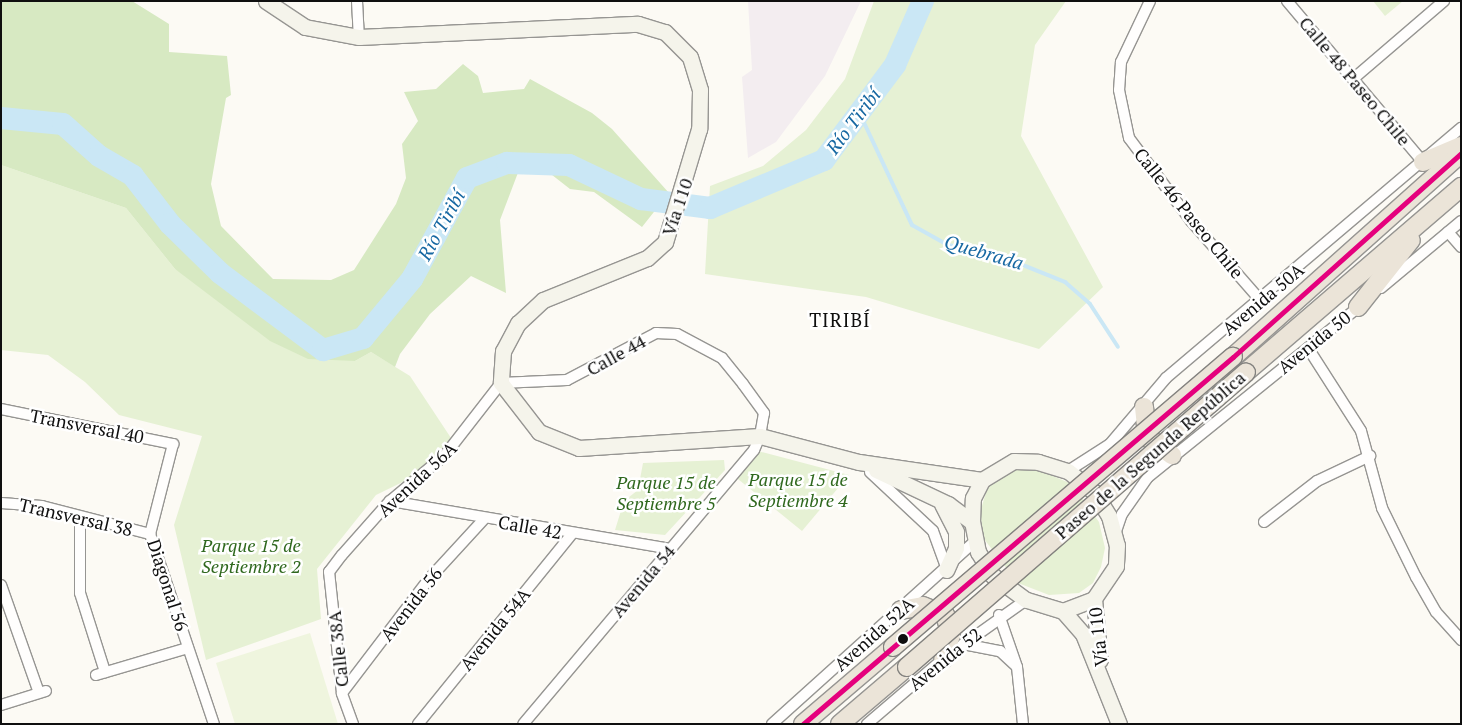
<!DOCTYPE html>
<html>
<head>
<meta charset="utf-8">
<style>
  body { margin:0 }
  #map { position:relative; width:1462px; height:725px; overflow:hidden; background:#fcfaf4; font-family:"PT Serif",serif }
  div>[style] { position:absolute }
  .industrial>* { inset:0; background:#f3edf0 }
  .green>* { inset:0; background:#e6f1d4 }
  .forest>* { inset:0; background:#d7e9c2 }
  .pitch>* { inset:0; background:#eff5de }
  .stream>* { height:4px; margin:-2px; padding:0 2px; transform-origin:2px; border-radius:2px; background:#cae7f5 }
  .river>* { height:22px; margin:-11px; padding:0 11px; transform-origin:11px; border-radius:11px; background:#cae7f5 }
  .roads { filter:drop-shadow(1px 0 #969592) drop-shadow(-1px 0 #969592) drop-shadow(0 1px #969592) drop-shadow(0 -1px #969592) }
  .minor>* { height:10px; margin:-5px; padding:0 5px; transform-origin:5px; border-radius:5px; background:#fffefd }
  .secondary>* { height:15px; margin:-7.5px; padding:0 7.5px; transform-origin:7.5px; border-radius:7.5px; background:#f5f4eb }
  .trunk>* { height:18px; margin:-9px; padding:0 9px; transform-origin:9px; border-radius:9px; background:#ebe4d8 }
  .bridges { filter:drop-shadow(1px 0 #83827f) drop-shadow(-1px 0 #83827f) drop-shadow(0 1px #83827f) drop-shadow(0 -1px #83827f) }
  .trunk-bridge>* { height:18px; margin:-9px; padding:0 9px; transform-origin:9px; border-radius:9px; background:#ebe4d8 }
  .bus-1>* { height:5px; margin:-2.5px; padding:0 2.5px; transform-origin:2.5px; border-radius:2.5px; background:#e5007d }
  .dots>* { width:14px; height:14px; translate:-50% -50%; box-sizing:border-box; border:2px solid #fff; border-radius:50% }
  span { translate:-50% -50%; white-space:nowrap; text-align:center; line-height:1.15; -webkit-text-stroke:5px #fff; paint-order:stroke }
  .street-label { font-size:18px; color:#0f0f0f }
  .park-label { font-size:18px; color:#2f681e; font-style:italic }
  .water-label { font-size:19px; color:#1768a2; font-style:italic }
  .neighbourhood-label { font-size:19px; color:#0f0f0f; letter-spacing:1px }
  .frame { position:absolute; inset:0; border:2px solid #0f0f0f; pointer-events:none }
</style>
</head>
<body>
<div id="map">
  <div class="industrial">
    <div style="clip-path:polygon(748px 1px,861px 1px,825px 76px,776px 142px,748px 158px,742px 77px,752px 70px)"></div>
  </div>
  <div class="green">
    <div style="clip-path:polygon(874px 1px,1066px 1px,1035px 45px,1021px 136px,1103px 287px,1039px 349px,866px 297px,705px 274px,710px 186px,763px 166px,806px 130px,845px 79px)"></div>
    <div style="clip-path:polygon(1373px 1px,1403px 1px,1385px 16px)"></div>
    <div style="clip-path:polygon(1px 165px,126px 208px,175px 269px,355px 361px,371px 352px,410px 376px,451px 438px,417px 475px,376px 495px,317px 569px,321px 619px,206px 660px,174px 525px,202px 436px,119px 415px,85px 382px,48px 355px,1px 350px)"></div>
    <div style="clip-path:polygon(754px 450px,849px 475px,802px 531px,733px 475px)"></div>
    <div style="clip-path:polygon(724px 460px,725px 470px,665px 535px,615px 530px,624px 501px,638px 490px,643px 463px)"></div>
    <div style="clip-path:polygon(1027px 465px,1072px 484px,1099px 522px,1105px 548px,1101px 567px,1093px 583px,1079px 593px,1049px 595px,1018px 583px,984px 539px,980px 513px,988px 485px,1010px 469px)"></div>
  </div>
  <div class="forest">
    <div style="clip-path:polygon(1px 1px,132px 1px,169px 24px,169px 52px,227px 56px,231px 95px,226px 98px,211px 184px,221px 226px,273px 279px,331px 280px,354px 270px,396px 204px,406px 178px,402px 144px,418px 121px,404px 92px,436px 89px,463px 64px,478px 76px,483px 93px,524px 89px,530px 79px,592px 113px,612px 129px,669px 193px,642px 227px,594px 192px,570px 189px,547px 171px,519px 170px,500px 220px,506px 293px,471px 276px,430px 314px,400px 354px,395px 367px,371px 352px,355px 361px,308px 359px,270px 341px,175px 269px,126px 208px,1px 165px)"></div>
  </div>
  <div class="pitch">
    <div style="clip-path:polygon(310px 633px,338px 724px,235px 724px,216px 663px)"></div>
  </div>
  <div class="stream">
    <div style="left:859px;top:112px;width:125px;rotate:64.9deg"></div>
    <div style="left:912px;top:225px;width:41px;rotate:29.1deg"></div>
    <div style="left:948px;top:245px;width:46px;rotate:10.1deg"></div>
    <div style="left:993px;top:253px;width:78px;rotate:21.9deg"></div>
    <div style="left:1065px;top:282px;width:33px;rotate:41deg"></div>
    <div style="left:1090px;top:304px;width:51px;rotate:56.9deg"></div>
  </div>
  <div class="river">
    <div style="left:1px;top:118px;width:62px;rotate:5.5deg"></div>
    <div style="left:63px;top:124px;width:48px;rotate:41.6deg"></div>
    <div style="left:99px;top:156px;width:39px;rotate:30deg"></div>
    <div style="left:133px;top:176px;width:61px;rotate:52.4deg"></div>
    <div style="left:170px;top:224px;width:70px;rotate:44.4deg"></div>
    <div style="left:220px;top:273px;width:129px;rotate:36.8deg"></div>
    <div style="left:323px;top:350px;width:42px;rotate:-16.7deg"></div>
    <div style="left:363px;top:338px;width:77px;rotate:-50.3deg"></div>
    <div style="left:412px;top:279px;width:115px;rotate:-61.4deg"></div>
    <div style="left:467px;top:178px;width:43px;rotate:-20.6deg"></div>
    <div style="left:507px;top:163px;width:62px;rotate:1.8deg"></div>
    <div style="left:569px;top:165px;width:80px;rotate:25.3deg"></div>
    <div style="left:641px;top:199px;width:70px;rotate:7.4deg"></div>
    <div style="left:710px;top:208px;width:124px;rotate:-22.8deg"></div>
    <div style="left:824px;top:160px;width:119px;rotate:-53.2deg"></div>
    <div style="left:895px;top:65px;width:70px;rotate:-66.4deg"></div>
  </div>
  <div class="roads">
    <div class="minor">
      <div style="left:357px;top:1px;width:36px;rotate:87deg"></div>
      <div style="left:1150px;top:1px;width:68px;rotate:115.4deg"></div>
      <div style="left:1121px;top:62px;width:28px;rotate:94deg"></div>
      <div style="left:1119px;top:90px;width:49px;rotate:78.2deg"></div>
      <div style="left:1129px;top:138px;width:104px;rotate:53.2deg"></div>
      <div style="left:1191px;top:221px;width:106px;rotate:48.8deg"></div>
      <div style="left:1287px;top:1px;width:211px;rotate:49.8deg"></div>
      <div style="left:1353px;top:79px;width:120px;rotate:-40.6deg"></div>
      <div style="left:1448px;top:232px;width:20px;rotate:49deg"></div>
      <div style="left:1381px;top:288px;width:104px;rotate:-39.9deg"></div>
      <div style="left:1308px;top:348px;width:98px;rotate:57.4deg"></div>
      <div style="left:1361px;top:431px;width:80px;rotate:74.7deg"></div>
      <div style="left:1382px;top:508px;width:77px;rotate:63.8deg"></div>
      <div style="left:1416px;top:577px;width:40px;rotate:60.3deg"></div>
      <div style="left:1436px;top:612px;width:38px;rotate:48deg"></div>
      <div style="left:1px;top:409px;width:176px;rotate:11.5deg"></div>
      <div style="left:173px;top:444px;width:93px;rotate:104.3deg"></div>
      <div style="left:150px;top:534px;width:200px;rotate:71.4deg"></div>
      <div style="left:1068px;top:471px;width:50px;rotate:-32.7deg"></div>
      <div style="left:1110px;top:444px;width:87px;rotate:-49.7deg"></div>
      <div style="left:1166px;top:378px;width:387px;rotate:-40.3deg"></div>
      <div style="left:870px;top:472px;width:86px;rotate:43.1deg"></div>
      <div style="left:933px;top:531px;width:38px;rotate:70deg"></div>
      <div style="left:390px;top:501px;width:284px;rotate:9.7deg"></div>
      <div style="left:1px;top:503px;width:41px;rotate:4.2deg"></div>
      <div style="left:42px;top:506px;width:112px;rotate:14.5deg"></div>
      <div style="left:80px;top:517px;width:76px;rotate:90deg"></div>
      <div style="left:80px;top:593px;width:83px;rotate:72.4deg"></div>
      <div style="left:1264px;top:522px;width:67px;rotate:-37.7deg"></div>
      <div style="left:1317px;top:481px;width:59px;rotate:-25.3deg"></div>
      <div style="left:1115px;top:534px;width:21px;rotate:-71deg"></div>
      <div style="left:1122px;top:514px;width:45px;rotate:-54.9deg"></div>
      <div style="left:1148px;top:477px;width:274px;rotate:-38.9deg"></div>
      <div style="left:1px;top:585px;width:114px;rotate:70.6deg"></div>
      <div style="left:999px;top:615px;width:55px;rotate:70.9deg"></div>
      <div style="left:1017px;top:667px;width:57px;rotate:84deg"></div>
      <div style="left:963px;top:644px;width:38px;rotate:11deg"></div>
      <div style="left:1000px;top:651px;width:21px;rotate:43deg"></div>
      <div style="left:96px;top:675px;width:96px;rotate:-16.4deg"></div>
      <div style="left:342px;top:693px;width:143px;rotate:-52.7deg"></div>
      <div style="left:429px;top:579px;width:81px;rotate:-47.5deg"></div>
      <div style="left:1px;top:705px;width:47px;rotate:-17.3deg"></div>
      <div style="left:353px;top:724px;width:33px;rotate:-110deg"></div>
      <div style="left:342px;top:693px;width:122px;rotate:-96.1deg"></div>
      <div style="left:329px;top:572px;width:21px;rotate:-53deg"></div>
      <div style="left:342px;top:555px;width:72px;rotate:-48.4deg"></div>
      <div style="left:390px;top:501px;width:72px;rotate:-39.9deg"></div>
      <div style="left:445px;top:455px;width:91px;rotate:-52.1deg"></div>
      <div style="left:501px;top:383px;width:66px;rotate:-2.6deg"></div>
      <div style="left:567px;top:380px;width:101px;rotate:-27.8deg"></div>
      <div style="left:656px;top:333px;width:21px;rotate:3deg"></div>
      <div style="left:677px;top:334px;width:51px;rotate:28.1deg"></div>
      <div style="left:722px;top:358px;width:33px;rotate:51deg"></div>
      <div style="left:743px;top:384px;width:36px;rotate:54deg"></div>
      <div style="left:764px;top:413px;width:23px;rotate:100deg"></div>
      <div style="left:760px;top:436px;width:15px;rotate:113deg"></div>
      <div style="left:754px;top:450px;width:358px;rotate:130.1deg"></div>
      <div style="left:418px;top:724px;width:245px;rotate:-51deg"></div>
      <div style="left:772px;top:724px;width:273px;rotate:-42deg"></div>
      <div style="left:867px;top:724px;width:100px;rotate:-40.5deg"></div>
      <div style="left:943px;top:659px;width:102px;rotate:-35.4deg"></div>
    </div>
    <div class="secondary">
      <div style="left:266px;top:1px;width:47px;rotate:33.7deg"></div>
      <div style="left:305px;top:27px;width:55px;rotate:10.5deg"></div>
      <div style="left:359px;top:37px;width:279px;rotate:-2.7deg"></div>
      <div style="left:638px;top:24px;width:28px;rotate:17deg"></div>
      <div style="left:665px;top:32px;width:35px;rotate:45deg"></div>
      <div style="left:690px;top:57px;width:34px;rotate:73deg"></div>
      <div style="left:700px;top:90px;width:39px;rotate:91deg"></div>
      <div style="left:699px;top:129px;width:118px;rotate:106.7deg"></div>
      <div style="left:665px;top:242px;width:24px;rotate:138deg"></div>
      <div style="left:647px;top:258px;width:112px;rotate:158deg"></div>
      <div style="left:543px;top:300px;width:34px;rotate:137deg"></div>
      <div style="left:518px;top:323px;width:32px;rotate:118deg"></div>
      <div style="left:503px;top:351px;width:32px;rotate:94deg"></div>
      <div style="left:501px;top:383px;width:62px;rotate:52.2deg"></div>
      <div style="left:539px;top:432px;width:43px;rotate:21.8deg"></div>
      <div style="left:579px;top:448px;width:181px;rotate:-3.8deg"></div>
      <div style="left:760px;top:436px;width:102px;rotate:14.7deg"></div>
      <div style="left:859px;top:462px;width:124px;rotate:8.3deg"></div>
      <div style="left:1014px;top:461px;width:24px;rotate:2deg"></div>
      <div style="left:1038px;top:462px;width:31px;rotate:17deg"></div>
      <div style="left:1068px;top:471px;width:33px;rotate:39deg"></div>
      <div style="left:1094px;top:492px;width:28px;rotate:58deg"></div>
      <div style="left:1109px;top:516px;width:30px;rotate:75deg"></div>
      <div style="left:1117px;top:545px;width:21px;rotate:93deg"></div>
      <div style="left:1116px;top:566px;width:40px;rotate:124deg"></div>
      <div style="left:1094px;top:599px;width:33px;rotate:159deg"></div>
      <div style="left:1063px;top:611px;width:39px;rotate:-163deg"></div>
      <div style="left:1026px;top:600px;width:42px;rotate:-143.7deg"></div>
      <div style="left:992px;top:575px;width:27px;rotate:-121deg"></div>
      <div style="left:978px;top:552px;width:31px;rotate:-101deg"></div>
      <div style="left:972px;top:522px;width:24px;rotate:-88deg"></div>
      <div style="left:973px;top:498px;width:20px;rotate:-63deg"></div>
      <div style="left:982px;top:480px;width:37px;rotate:-31deg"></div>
      <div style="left:876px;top:470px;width:80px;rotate:25.3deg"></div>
      <div style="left:948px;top:504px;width:30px;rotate:37deg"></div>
      <div style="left:942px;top:504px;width:31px;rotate:63deg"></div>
      <div style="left:956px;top:532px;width:16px;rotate:90deg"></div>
      <div style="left:956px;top:548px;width:24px;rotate:114deg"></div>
      <div style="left:1094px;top:599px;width:61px;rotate:84.4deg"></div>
      <div style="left:1063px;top:611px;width:30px;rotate:49deg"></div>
      <div style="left:1083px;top:634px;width:97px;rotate:68.2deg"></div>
    </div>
    <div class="trunk">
      <div style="left:1423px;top:162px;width:41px;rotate:-22.8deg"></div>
      <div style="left:1358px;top:307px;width:85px;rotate:-51.7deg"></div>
      <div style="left:1233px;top:357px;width:306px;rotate:-41.8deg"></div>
      <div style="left:1246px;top:372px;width:284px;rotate:-40.7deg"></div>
      <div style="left:1144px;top:407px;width:30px;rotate:84deg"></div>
      <div style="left:1147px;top:437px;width:31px;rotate:36deg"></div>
      <div style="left:901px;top:610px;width:22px;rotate:-10deg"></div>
      <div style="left:923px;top:606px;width:24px;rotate:22deg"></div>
      <div style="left:945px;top:615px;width:21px;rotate:73deg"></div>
      <div style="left:951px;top:635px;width:25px;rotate:108deg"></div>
      <div style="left:803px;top:724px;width:118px;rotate:-40.5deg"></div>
      <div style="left:840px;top:724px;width:88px;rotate:-40.4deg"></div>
    </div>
  </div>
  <div class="bridges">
    <div class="trunk-bridge">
      <div style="left:893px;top:647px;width:447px;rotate:-40.5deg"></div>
      <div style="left:907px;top:667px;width:449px;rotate:-41deg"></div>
    </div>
  </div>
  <div class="bus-1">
    <div style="left:803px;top:724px;width:565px;rotate:-40.48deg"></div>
    <div style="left:1233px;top:357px;width:306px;rotate:-41.8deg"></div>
  </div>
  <div class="dots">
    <div style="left:903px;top:639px;background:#0f0f0f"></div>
  </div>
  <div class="street-label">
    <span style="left:1355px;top:81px;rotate:50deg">Calle 48 Paseo Chile</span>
    <span style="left:677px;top:207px;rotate:-71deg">Vía 110</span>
    <span style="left:1189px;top:213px;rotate:51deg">Calle 46 Paseo Chile</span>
    <span style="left:1263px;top:299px;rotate:-40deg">Avenida 50A</span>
    <span style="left:1314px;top:342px;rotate:-39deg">Avenida 50</span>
    <span style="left:616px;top:355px;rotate:-29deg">Calle 44</span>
    <span style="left:87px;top:426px;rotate:11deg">Transversal 40</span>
    <span style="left:1150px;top:455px;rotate:-41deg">Paseo de la Segunda República</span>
    <span style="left:417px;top:479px;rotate:-43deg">Avenida 56A</span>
    <span style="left:76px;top:517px;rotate:13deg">Transversal 38</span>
    <span style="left:530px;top:527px;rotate:10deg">Calle 42</span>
    <span style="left:643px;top:581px;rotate:-50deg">Avenida 54</span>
    <span style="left:168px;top:585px;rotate:72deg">Diagonal 56</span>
    <span style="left:411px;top:604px;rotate:-52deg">Avenida 56</span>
    <span style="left:495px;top:629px;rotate:-51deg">Avenida 54A</span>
    <span style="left:874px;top:634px;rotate:-42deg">Avenida 52A</span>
    <span style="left:1098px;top:637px;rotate:-96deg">Vía 110</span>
    <span style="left:338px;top:649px;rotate:-96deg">Calle 38A</span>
    <span style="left:945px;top:659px;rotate:-39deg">Avenida 52</span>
  </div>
  <div class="park-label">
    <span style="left:798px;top:490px">Parque 15 de<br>Septiembre 4</span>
    <span style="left:666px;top:493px">Parque 15 de<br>Septiembre 5</span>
    <span style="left:251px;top:556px">Parque 15 de<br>Septiembre 2</span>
  </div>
  <div class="water-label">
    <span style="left:853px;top:121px;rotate:-53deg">Río Tiribí</span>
    <span style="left:441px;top:225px;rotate:-61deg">Río Tiribí</span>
    <span style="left:984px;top:252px;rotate:16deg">Quebrada</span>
  </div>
  <div class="neighbourhood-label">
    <span style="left:840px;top:320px">TIRIBÍ</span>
  </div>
  <div class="frame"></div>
</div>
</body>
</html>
